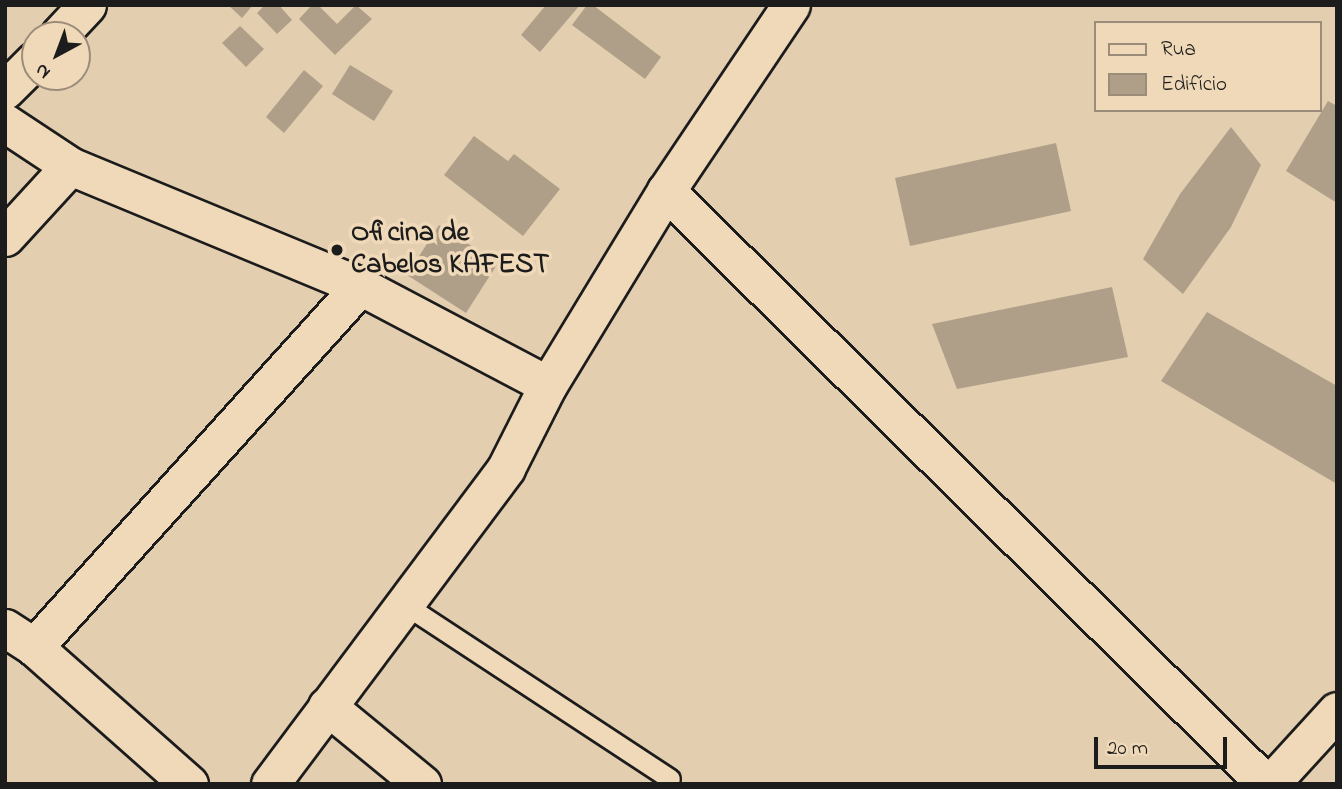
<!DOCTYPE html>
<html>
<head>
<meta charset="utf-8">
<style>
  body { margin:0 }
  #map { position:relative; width:1342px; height:789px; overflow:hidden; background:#e3ceb0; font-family:"Indie Flower",sans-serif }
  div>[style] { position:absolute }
  .building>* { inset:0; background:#af9f89 }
  .roads { filter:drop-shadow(2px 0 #1c1c1c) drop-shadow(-2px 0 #1c1c1c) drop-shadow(0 2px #1c1c1c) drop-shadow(0 -2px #1c1c1c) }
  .lane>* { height:19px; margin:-9.5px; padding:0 9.5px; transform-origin:9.5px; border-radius:9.5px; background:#f0d9b9 }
  .street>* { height:37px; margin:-18.5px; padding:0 18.5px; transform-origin:18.5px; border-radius:18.5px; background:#f0d9b9 }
  .dots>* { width:19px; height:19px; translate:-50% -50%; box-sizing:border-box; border:4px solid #f0d9b9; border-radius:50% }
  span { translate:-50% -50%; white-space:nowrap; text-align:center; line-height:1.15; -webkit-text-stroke:7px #f0d9b9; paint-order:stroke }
  .poi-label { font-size:28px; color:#1c1c1c; font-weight:700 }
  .left { translate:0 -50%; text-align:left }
  .frame { position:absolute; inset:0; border:7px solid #1c1c1c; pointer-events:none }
  .legend { position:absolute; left:1094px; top:21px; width:228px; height:91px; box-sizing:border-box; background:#f0d9b9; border:2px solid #9b8d7a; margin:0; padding:9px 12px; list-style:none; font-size:21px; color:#1c1c1c }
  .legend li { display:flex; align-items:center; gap:14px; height:35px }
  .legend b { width:35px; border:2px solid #9b8d7a }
  .north { position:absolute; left:21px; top:21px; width:70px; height:70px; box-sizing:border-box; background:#f0d9b9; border:2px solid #9b8d7a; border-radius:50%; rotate:221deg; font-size:19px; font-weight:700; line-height:28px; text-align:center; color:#1c1c1c }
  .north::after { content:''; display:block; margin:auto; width:24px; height:32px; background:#1c1c1c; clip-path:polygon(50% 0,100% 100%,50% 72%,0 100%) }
  .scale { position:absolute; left:1094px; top:737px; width:133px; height:32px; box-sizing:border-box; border:4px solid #1c1c1c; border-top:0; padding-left:9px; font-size:21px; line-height:24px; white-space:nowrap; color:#1c1c1c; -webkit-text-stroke:5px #f0d9b9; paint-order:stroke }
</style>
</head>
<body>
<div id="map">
  <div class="building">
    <div style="clip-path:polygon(228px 5px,253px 5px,242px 18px)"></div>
    <div style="clip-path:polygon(265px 5px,279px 5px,292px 20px,277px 34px,257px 13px)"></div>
    <div style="clip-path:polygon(312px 5px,318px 5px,337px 24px,356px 5px,372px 19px,335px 55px,299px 19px)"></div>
    <div style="clip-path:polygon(546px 5px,580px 5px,540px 52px,521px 35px)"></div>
    <div style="clip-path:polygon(587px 5px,593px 5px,661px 57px,645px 79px,572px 25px)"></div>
    <div style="clip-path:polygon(240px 26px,264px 49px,246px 67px,222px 43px)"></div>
    <div style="clip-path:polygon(350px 65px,393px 91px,374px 121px,332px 94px)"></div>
    <div style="clip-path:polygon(304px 70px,323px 86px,284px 133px,266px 117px)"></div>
    <div style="clip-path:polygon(1328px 101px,1337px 106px,1337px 203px,1286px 171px)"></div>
    <div style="clip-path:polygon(1231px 127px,1261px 165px,1231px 227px,1183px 294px,1143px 259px,1180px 194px)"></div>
    <div style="clip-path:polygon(474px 136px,508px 161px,514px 154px,560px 189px,523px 236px,444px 175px)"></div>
    <div style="clip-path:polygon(1056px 143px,1071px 211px,910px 246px,895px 178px)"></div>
    <div style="clip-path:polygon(439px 225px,498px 263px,466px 313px,407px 275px)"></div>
    <div style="clip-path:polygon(1112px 287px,1128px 357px,957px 389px,932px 324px)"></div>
    <div style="clip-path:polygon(1207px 312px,1337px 386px,1337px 484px,1161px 381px)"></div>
  </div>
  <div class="roads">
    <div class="lane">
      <div style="left:404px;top:604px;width:318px;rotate:33.3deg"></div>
    </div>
    <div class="street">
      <div style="left:59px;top:35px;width:41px;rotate:-47deg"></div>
      <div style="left:5px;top:90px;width:42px;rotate:-45deg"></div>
      <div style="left:5px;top:123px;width:78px;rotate:33.5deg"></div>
      <div style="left:70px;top:166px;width:314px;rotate:22.5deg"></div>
      <div style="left:360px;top:286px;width:212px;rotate:27.8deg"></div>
      <div style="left:666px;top:191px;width:844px;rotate:44.66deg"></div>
      <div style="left:5px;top:237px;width:96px;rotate:-47.5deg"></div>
      <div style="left:5px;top:628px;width:35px;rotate:33deg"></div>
      <div style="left:34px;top:647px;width:207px;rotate:41.5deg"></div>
      <div style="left:34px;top:647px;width:486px;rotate:-47.9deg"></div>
      <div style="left:327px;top:706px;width:123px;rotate:39.4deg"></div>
      <div style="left:270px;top:784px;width:394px;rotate:-53.2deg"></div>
      <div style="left:506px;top:468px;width:93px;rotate:-63.2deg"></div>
      <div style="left:548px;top:385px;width:227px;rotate:-58.7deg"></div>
      <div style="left:666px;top:191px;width:224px;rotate:-56.1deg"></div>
      <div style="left:1270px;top:784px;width:99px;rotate:-47.5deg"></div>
    </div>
  </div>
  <div class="dots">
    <div style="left:337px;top:250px;background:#1c1c1c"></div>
  </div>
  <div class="poi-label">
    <span class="left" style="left:351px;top:250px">Oficina de<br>Cabelos KAFEST</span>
  </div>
  <div class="frame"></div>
  <ul class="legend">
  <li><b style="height:9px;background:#f0d9b9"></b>Rua</li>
  <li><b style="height:19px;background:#af9f89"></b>Edifício</li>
  </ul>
  <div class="north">N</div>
  <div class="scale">20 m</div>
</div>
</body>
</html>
